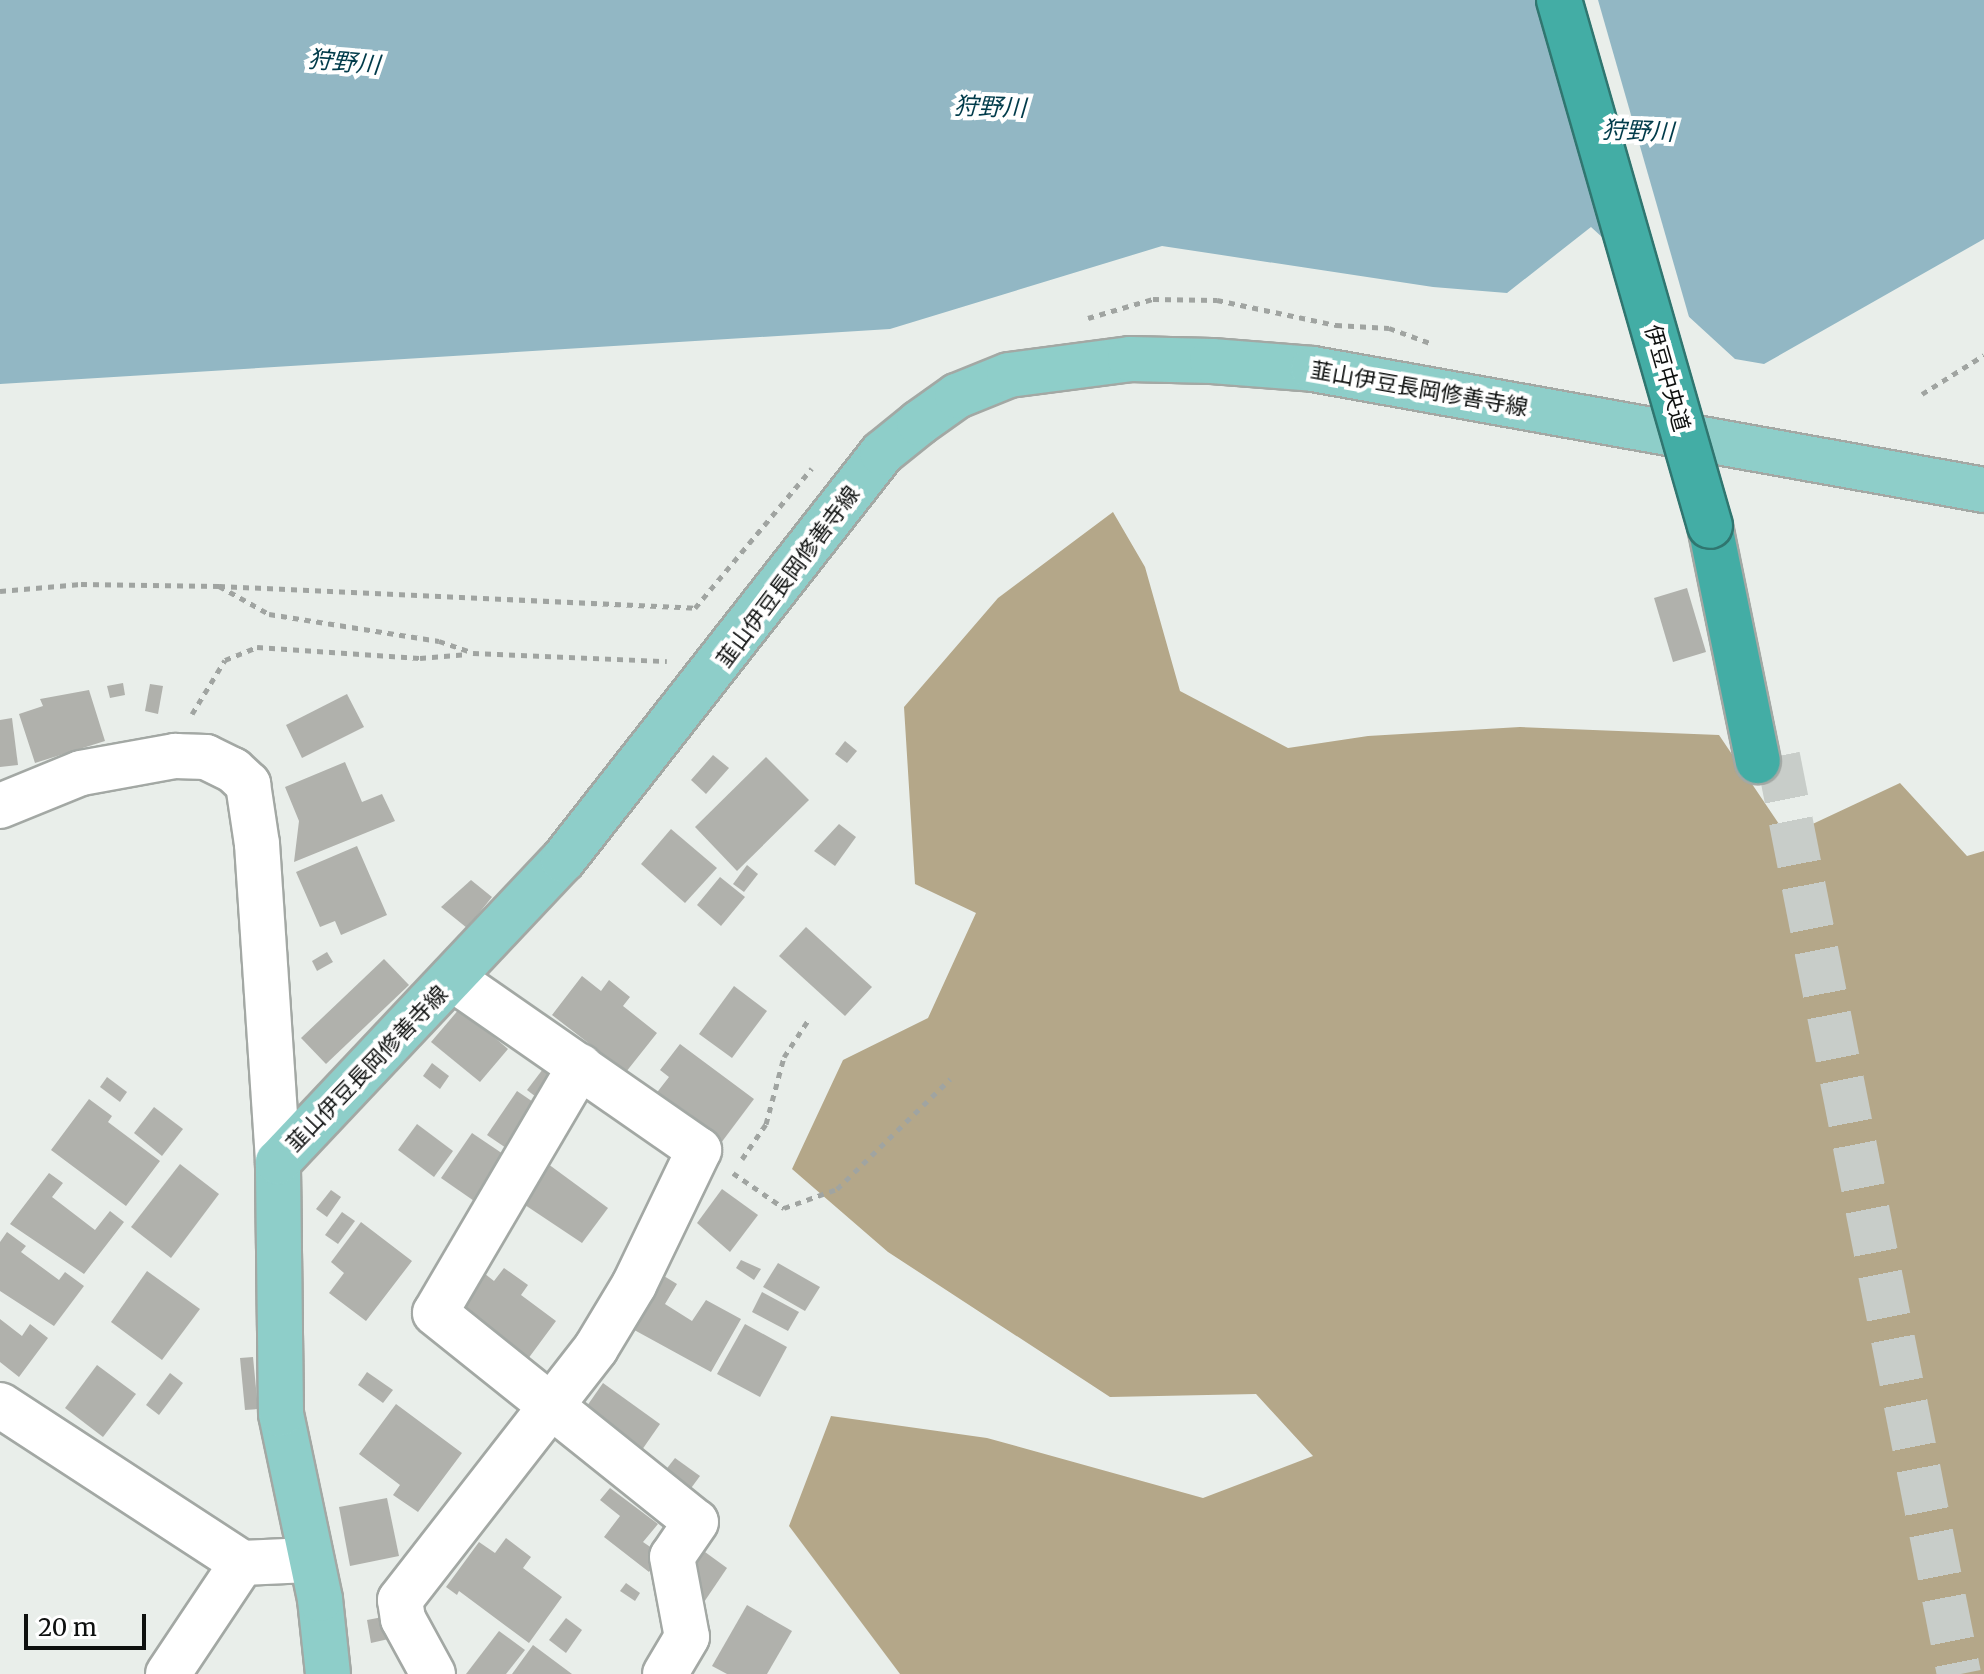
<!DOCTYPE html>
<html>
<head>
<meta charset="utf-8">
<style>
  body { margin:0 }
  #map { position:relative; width:1984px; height:1674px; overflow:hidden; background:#e9eeea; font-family:Merriweather,"Noto Sans JP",serif }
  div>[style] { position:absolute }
  .forest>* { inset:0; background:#b4a789 }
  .water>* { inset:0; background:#92b7c4 }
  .pier>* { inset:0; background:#e9eeea }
  .building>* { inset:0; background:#b0b1ac }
  .highway-tunnel>* { height:44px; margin-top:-22px; transform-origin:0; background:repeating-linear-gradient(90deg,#c8cdc9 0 44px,transparent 0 66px) }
  .path>* { height:5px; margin-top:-2.5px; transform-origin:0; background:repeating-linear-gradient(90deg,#a0a4a1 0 6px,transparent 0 12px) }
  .roads { filter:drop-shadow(2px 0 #a3a8a4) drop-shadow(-2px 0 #a3a8a4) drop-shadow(0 2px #a3a8a4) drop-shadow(0 -2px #a3a8a4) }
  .minor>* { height:44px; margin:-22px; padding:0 22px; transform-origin:22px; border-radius:22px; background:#fff }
  .major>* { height:44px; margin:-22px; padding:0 22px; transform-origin:22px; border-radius:22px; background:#8ecec9 }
  .highway>* { height:44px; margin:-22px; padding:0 22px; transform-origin:22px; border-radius:22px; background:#43ada5 }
  .bridges { filter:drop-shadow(2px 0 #307670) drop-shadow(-2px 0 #307670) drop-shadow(0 2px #307670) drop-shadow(0 -2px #307670) }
  .highway-bridge>* { height:44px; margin:-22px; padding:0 22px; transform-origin:22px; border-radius:22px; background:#43ada5 }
  span { translate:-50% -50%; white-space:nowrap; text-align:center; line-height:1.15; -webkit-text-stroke:8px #fff; paint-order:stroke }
  .street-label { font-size:22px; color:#0e100f }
  .water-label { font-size:24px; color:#013b4a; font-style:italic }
  .scale { position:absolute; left:24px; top:1614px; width:122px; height:36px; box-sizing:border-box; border:4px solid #0e100f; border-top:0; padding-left:10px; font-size:24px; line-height:28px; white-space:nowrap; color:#0e100f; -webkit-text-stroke:6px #fff; paint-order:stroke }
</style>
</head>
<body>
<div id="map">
  <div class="forest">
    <div style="clip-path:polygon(1113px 512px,1145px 567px,1180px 691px,1288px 748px,1368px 736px,1520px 727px,1719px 735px,1787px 836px,1900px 783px,1967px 856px,1984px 851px,1984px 1674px,900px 1674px,789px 1526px,831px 1416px,987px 1438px,1203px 1498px,1313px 1456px,1256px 1394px,1110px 1397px,888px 1252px,792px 1169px,843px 1060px,928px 1018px,976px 913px,915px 884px,904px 707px,998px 598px)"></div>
  </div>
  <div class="water">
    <div style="clip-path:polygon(0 0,1984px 0,1984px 239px,1764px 364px,1735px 359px,1591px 227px,1507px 293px,1433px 287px,1162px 246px,890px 329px,0 384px)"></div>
  </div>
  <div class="pier">
    <div style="clip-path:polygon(1543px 0,1598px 0,1691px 324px,1617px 256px)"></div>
  </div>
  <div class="building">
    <div style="clip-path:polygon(1687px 588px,1706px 652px,1673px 662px,1654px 598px)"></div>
    <div style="clip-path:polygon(123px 683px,125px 695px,110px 698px,107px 686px)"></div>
    <div style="clip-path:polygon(150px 684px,163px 686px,158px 714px,145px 711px)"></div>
    <div style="clip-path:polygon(89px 690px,105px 741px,35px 763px,19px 714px,43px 706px,40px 699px)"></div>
    <div style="clip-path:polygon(347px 694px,364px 727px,302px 758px,286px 725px)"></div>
    <div style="clip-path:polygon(12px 718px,18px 765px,0 767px,0 720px)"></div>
    <div style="clip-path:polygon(845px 741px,857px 751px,847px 763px,835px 754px)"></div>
    <div style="clip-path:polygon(713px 755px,729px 768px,706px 794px,691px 780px)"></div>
    <div style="clip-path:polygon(766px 757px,809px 800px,737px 871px,695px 827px)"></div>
    <div style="clip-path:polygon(345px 762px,362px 802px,382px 794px,395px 821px,294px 862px,299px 821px,285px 787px)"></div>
    <div style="clip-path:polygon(839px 824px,856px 837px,835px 866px,814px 851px)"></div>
    <div style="clip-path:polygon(671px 829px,717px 868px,685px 903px,641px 864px)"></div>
    <div style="clip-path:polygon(357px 846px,387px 915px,341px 935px,335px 921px,320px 927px,296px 872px)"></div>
    <div style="clip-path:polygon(747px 865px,758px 874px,744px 892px,733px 884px)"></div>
    <div style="clip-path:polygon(720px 877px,745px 897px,721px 926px,697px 905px)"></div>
    <div style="clip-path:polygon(471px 880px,492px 897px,467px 928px,441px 907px)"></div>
    <div style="clip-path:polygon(806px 927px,872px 987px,845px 1016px,779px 956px)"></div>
    <div style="clip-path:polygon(327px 952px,333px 962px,317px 971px,312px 961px)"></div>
    <div style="clip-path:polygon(384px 959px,409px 985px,326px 1064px,301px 1038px)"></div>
    <div style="clip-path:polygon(582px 976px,601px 991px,609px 980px,630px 997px,623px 1006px,657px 1033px,626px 1072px,552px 1015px)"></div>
    <div style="clip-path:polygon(734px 986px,767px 1011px,732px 1058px,699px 1034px)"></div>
    <div style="clip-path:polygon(460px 1008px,508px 1049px,480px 1082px,431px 1042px)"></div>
    <div style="clip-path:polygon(680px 1044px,754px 1099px,721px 1143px,655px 1095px,669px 1077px,660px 1070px)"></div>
    <div style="clip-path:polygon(432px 1063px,449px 1076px,440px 1089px,423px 1076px)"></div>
    <div style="clip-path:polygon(546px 1065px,559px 1075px,540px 1100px,527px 1090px)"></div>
    <div style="clip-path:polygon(107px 1077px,127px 1092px,120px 1102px,100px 1087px)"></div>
    <div style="clip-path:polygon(517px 1091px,539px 1106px,509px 1150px,487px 1135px)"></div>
    <div style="clip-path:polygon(89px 1099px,112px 1116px,108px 1122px,160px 1161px,126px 1206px,51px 1150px)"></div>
    <div style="clip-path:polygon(154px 1107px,183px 1129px,162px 1156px,134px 1133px)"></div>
    <div style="clip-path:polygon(417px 1124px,453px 1151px,434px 1177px,398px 1150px)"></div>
    <div style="clip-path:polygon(472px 1133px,509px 1158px,477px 1203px,441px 1178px)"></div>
    <div style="clip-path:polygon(544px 1161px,608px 1208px,582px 1243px,516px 1199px)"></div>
    <div style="clip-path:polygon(180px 1164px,219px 1194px,171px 1258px,131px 1227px)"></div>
    <div style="clip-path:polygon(49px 1173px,63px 1183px,52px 1197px,95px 1230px,110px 1211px,124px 1222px,84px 1274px,10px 1224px)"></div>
    <div style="clip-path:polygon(722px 1189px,758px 1215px,730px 1252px,697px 1223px)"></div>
    <div style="clip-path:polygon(331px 1190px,341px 1197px,327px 1217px,316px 1209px)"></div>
    <div style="clip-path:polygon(342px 1212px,355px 1221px,338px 1244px,325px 1235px)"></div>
    <div style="clip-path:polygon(361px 1222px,412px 1261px,366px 1321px,329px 1293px,344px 1273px,331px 1262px)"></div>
    <div style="clip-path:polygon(7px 1232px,26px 1246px,21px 1252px,59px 1280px,65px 1272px,84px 1286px,54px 1326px,0 1291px,0 1242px)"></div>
    <div style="clip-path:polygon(741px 1260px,761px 1269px,754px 1280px,736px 1268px)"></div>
    <div style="clip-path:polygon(778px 1263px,820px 1287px,805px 1311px,763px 1287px)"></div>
    <div style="clip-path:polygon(475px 1266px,494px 1281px,504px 1268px,528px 1285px,521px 1295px,556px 1321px,522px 1367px,448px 1311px)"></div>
    <div style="clip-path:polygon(147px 1271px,200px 1309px,162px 1360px,111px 1322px)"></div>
    <div style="clip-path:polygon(659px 1273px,677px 1284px,665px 1304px,692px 1321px,706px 1300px,741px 1319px,711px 1372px,627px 1326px)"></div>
    <div style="clip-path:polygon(762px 1292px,799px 1312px,788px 1331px,752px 1312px)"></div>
    <div style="clip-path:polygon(0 1319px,22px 1336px,30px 1324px,48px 1338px,19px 1377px,0 1362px)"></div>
    <div style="clip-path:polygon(745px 1324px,787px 1347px,760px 1397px,717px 1374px)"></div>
    <div style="clip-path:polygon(253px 1357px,258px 1409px,245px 1410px,240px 1358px)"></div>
    <div style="clip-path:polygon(97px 1365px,136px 1394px,103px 1437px,65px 1408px)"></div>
    <div style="clip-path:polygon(367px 1372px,393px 1390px,383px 1403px,358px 1385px)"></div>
    <div style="clip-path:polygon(170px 1373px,183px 1383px,159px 1415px,146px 1405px)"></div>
    <div style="clip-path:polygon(603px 1383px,660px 1424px,637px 1457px,580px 1416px)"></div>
    <div style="clip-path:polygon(396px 1404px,462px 1453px,418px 1512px,393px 1495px,400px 1485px,359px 1454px)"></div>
    <div style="clip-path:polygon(675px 1458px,700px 1476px,686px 1495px,661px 1476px)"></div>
    <div style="clip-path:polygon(610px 1488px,658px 1524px,643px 1542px,662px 1555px,649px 1572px,604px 1537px,620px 1516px,600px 1500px)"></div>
    <div style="clip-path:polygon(387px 1498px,399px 1556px,350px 1566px,339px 1507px)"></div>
    <div style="clip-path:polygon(506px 1538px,531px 1557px,523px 1568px,562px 1597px,529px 1643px,459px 1591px,457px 1595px,446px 1587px,479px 1542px,495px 1553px)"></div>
    <div style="clip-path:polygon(694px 1544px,727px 1568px,698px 1611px)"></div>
    <div style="clip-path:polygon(626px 1583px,640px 1593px,635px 1601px,620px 1591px)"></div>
    <div style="clip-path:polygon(747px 1605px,792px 1631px,767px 1674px,727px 1674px,712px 1666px)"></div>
    <div style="clip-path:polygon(388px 1616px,393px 1638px,371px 1643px,367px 1620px)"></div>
    <div style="clip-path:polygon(566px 1618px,582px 1630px,566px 1653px,549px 1640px)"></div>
    <div style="clip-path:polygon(499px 1631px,525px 1650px,506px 1674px,466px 1674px)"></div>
    <div style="clip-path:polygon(533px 1645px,572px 1674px,512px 1674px)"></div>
  </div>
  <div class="highway-tunnel">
    <div style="left:1778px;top:756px;width:936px;rotate:78.85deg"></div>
  </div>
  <div class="path">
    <div style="left:1088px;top:318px;width:68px;rotate:-16.3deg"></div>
    <div style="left:1153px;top:299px;width:64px;rotate:0.9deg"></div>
    <div style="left:1217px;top:300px;width:122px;rotate:11.9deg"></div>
    <div style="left:1336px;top:325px;width:53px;rotate:3.2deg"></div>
    <div style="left:1389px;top:328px;width:47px;rotate:20deg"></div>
    <div style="left:1922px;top:394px;width:73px;rotate:-32.2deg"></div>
    <div style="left:219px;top:586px;width:477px;rotate:2.6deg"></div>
    <div style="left:695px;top:608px;width:182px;rotate:-50.1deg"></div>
    <div style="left:0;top:591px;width:81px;rotate:-4.9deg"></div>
    <div style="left:81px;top:584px;width:138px;rotate:0.8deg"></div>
    <div style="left:219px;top:586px;width:57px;rotate:29.2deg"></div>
    <div style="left:269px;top:614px;width:172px;rotate:9deg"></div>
    <div style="left:439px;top:641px;width:36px;rotate:19deg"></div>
    <div style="left:473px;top:653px;width:194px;rotate:2.4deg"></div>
    <div style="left:192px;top:714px;width:63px;rotate:-58.6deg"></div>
    <div style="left:225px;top:660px;width:35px;rotate:-22deg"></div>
    <div style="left:257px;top:647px;width:163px;rotate:3.9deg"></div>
    <div style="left:420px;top:658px;width:48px;rotate:-4.8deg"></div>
    <div style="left:742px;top:1159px;width:42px;rotate:-55.6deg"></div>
    <div style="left:766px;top:1124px;width:69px;rotate:-75deg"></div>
    <div style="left:784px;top:1057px;width:45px;rotate:-56.7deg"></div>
    <div style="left:733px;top:1173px;width:62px;rotate:34.5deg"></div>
    <div style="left:784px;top:1208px;width:56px;rotate:-19.7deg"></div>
    <div style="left:837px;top:1189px;width:158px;rotate:-44.2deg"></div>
  </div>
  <div class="roads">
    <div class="minor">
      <div style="left:0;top:806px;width:87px;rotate:-22.2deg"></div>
      <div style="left:81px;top:773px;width:96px;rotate:-10.3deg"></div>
      <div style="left:175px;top:756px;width:31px;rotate:2deg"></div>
      <div style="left:206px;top:757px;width:30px;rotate:26deg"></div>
      <div style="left:233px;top:770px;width:21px;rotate:43deg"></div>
      <div style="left:248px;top:784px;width:61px;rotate:81.5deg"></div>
      <div style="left:257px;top:844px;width:319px;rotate:86.2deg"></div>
      <div style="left:580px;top:1066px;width:286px;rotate:120.4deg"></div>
      <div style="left:435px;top:1313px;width:334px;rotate:38.7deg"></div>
      <div style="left:696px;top:1522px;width:42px;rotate:124.4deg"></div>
      <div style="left:672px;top:1557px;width:81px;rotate:79.4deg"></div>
      <div style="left:687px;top:1637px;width:43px;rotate:120.7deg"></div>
      <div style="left:0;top:1405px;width:289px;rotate:33.1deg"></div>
      <div style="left:242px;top:1563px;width:67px;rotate:-2.6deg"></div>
      <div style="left:168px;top:1674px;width:133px;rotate:-56.3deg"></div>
      <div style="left:433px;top:1674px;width:63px;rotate:-118.6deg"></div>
      <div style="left:403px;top:1619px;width:19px;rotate:-99deg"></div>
      <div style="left:400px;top:1600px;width:319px;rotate:-52.1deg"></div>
      <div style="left:596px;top:1348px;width:74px;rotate:-58.9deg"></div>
      <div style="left:634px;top:1285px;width:150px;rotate:-64.3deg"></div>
      <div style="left:699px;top:1150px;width:300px;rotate:-145.2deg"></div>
    </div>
    <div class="major">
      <div style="left:328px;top:1674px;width:75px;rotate:-96.1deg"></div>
      <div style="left:320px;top:1599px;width:189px;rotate:-101.9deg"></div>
      <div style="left:281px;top:1414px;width:252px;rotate:-90.7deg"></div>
      <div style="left:278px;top:1162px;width:415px;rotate:-46.7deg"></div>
      <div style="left:563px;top:860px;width:517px;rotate:-51.91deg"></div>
      <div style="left:882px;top:453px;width:48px;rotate:-39deg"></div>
      <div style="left:919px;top:423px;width:47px;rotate:-35.4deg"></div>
      <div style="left:957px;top:396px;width:56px;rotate:-22deg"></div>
      <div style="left:1009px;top:375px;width:122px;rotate:-7.5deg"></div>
      <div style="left:1130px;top:359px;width:82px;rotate:1.4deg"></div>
      <div style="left:1212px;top:361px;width:101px;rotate:4.5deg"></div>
      <div style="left:1313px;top:369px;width:682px;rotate:10.22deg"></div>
    </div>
    <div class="highway">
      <div style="left:1710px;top:526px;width:240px;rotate:78.5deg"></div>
    </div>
  </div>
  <div class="bridges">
    <div class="highway-bridge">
      <div style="left:1559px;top:0;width:547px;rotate:73.98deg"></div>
    </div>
  </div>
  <div class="street-label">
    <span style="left:1667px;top:378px;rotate:74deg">伊豆中央道</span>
    <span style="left:1419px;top:389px;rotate:10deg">韮山伊豆長岡修善寺線</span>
    <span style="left:788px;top:577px;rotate:-53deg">韮山伊豆長岡修善寺線</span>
    <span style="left:367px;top:1069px;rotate:-46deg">韮山伊豆長岡修善寺線</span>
  </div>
  <div class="water-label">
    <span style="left:344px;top:62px;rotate:5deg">狩野川</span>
    <span style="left:990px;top:107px;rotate:2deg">狩野川</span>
    <span style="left:1638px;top:131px;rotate:2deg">狩野川</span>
  </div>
  <div class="scale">20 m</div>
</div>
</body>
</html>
